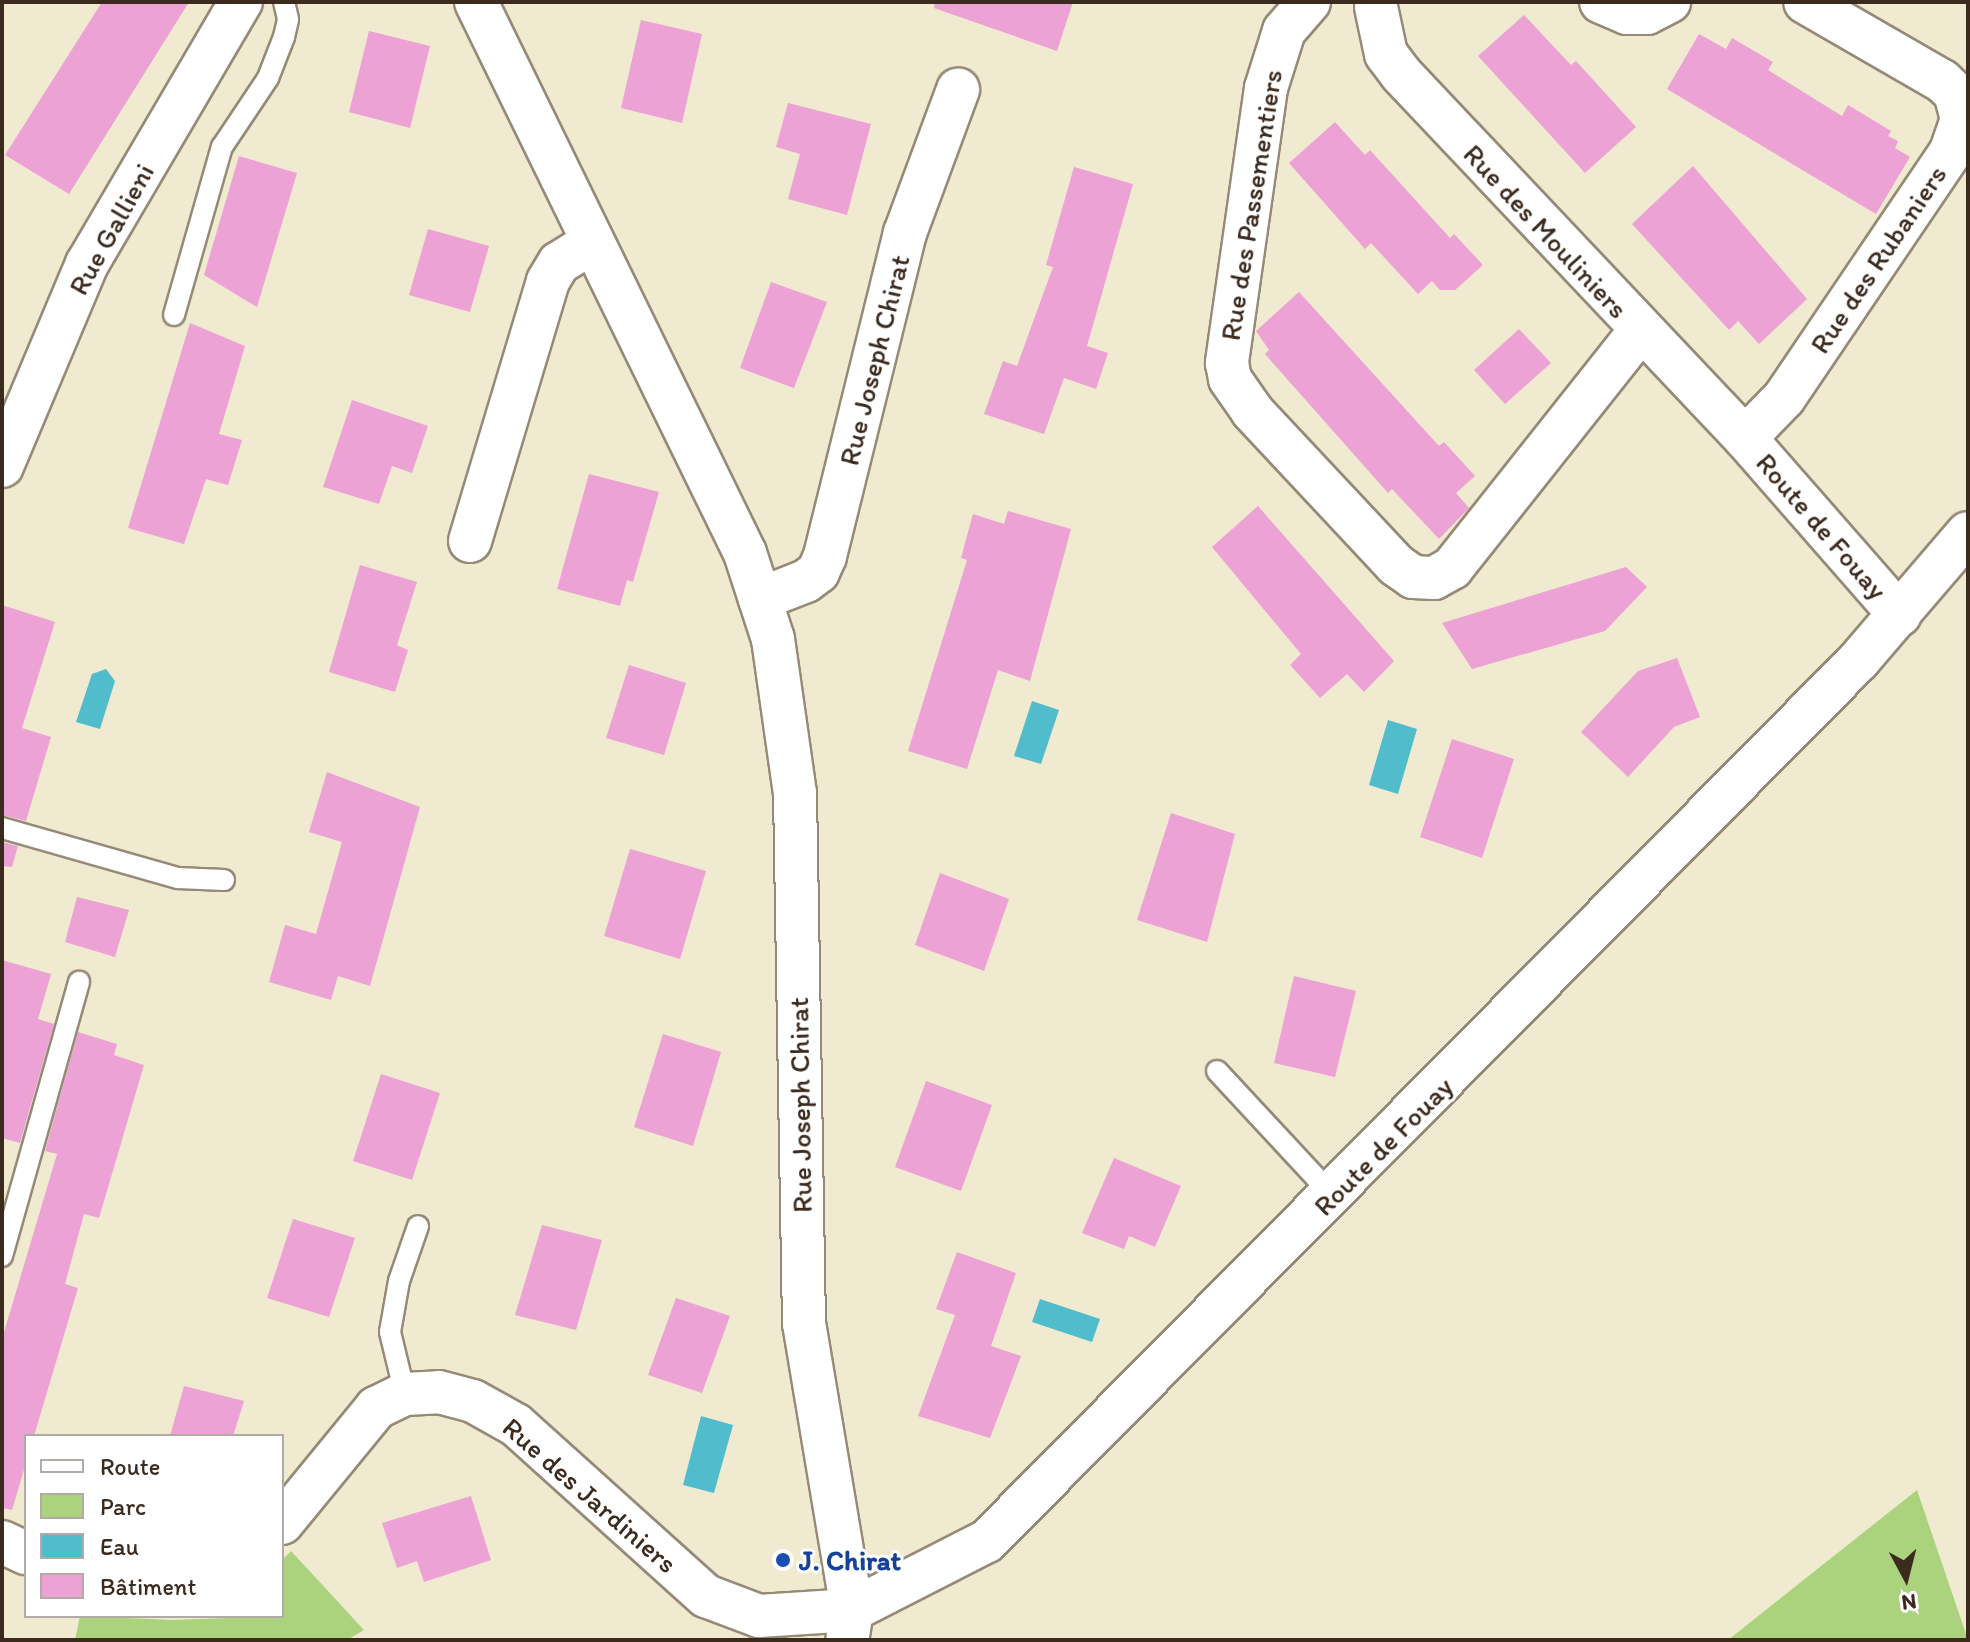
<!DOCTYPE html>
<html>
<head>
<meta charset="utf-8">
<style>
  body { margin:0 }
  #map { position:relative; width:1970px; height:1642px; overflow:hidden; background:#efead0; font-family:Itim,sans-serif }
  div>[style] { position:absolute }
  .green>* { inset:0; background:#abd27c }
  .water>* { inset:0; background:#51bccc }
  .building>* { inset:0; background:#eca2d4 }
  .roads { filter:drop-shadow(2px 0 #958a77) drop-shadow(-2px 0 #958a77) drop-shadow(0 2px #958a77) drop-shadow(0 -2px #958a77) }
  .lane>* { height:20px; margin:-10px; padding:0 10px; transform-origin:10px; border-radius:10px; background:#fff }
  .street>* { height:42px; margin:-21px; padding:0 21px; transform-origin:21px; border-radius:21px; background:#fff }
  .dots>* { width:22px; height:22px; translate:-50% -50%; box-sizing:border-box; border:4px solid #fff; border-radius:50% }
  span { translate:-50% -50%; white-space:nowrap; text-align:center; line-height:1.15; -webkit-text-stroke:6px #fff; paint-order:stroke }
  .street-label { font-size:28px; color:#3b2a1e }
  .transit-label { font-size:28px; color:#164399; font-weight:700 }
  .left { translate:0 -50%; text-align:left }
  .frame { position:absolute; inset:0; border:4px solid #3b2a1e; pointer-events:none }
  .legend { position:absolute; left:24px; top:1434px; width:260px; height:184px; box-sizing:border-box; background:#fff; border:2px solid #b1aaa5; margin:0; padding:10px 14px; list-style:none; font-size:24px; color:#3b2a1e }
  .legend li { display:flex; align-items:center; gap:16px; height:40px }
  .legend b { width:40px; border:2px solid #b1aaa5 }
  .north { position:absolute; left:1866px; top:1538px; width:80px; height:80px; -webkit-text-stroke:6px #fff; paint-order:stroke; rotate:173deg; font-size:22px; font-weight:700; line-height:32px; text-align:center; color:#3b2a1e }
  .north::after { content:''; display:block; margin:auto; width:28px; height:36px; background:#3b2a1e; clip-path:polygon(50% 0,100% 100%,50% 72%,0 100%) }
</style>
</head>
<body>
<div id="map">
  <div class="green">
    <div style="clip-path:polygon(1917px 1490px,1968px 1640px,1728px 1640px)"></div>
    <div style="clip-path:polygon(291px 1551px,364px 1630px,347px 1640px,75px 1640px,80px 1616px,172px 1620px,282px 1616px,282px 1560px)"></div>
  </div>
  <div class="water">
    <div style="clip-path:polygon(106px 669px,115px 681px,100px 729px,76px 722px,92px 674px)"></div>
    <div style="clip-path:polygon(1032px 701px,1059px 710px,1041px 764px,1014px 756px)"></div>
    <div style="clip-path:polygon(1388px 720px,1417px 729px,1398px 794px,1369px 785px)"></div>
    <div style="clip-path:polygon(1040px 1299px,1100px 1319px,1092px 1342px,1032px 1322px)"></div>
    <div style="clip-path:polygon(701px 1416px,733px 1425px,714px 1493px,683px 1485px)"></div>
  </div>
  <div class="building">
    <div style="clip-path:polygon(102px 2px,189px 2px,69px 194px,5px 155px)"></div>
    <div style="clip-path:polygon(935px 2px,1073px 2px,1057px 51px,934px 8px)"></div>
    <div style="clip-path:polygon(1524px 15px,1571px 65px,1576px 61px,1636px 127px,1585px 173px,1478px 56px)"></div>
    <div style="clip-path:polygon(641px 20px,702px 34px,682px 123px,621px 108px)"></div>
    <div style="clip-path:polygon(369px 31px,430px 46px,410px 128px,349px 112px)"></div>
    <div style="clip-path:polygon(1699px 34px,1726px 49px,1732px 38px,1773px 62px,1768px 70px,1842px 116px,1848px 105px,1891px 131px,1888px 136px,1898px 141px,1895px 148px,1910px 157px,1876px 214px,1667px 89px)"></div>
    <div style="clip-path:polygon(788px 103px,871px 124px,847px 215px,788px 199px,800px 154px,776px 147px)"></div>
    <div style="clip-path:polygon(1335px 122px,1365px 155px,1370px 150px,1450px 238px,1454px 234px,1483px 265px,1455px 290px,1440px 290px,1432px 281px,1418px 294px,1371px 243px,1365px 249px,1289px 163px)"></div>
    <div style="clip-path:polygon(239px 156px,297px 173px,257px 307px,204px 275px)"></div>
    <div style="clip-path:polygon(1693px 166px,1807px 299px,1759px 344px,1738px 321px,1729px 330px,1632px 224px)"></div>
    <div style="clip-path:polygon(1074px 167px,1133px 184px,1087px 346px,1108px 353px,1096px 389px,1064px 378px,1044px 434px,984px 414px,1003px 361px,1017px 366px,1053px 267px,1046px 265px)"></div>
    <div style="clip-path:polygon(428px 229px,489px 246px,470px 312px,409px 295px)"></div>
    <div style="clip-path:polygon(771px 282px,827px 302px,794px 388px,740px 368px)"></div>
    <div style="clip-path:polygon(1299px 292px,1439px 446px,1444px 442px,1475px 476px,1456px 493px,1469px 508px,1439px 539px,1392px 489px,1388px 493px,1265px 354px,1269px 350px,1256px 331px)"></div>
    <div style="clip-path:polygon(190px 323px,245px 346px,219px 434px,242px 440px,228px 485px,206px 479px,184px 544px,128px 528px)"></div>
    <div style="clip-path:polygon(1519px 329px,1551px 363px,1505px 404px,1474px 370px)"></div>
    <div style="clip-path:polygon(352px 400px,428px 426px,412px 473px,392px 466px,379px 504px,323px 487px)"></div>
    <div style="clip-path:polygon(589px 474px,659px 492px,633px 582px,627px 580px,620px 606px,557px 589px)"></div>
    <div style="clip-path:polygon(1258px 506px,1394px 661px,1364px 692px,1347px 674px,1320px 698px,1290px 665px,1301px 654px,1212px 547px)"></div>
    <div style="clip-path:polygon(1008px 511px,1071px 529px,1030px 681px,998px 670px,967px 769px,908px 751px,967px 560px,961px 558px,973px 514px,1004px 524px)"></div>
    <div style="clip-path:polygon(360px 565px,417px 582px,397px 645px,408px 650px,395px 692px,329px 672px)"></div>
    <div style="clip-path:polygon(1626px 567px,1647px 587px,1605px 631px,1472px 669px,1442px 623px)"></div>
    <div style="clip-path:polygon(2px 605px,55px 622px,22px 728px,51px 737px,26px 821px,2px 815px)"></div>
    <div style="clip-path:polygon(1677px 658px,1700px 717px,1674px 727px,1628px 777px,1581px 732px,1638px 671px)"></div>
    <div style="clip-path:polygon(629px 665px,686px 683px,664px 755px,606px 738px)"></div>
    <div style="clip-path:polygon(1452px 739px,1514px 759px,1482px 858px,1420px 837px)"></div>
    <div style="clip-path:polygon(327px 772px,420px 807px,370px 986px,338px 976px,331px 1000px,269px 982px,285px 925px,316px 934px,342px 842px,309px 832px)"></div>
    <div style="clip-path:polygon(1171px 813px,1235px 834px,1207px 942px,1137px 920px)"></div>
    <div style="clip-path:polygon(2px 842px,18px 846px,12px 867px,2px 866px)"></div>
    <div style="clip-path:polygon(630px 849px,706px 871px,680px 959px,604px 936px)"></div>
    <div style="clip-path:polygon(940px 873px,1009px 899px,984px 971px,915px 945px)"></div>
    <div style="clip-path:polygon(77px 897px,129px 910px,115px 957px,65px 942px)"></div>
    <div style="clip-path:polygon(2px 960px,51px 974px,38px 1019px,54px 1024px,20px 1143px,2px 1138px)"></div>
    <div style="clip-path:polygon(1294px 976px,1356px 991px,1335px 1077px,1274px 1063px)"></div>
    <div style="clip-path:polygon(78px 1032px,117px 1044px,114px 1055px,144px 1065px,99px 1218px,84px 1214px,65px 1284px,78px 1288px,34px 1436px,26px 1436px,26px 1463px,12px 1510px,2px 1508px,2px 1339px,57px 1154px,45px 1151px)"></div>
    <div style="clip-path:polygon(663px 1034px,721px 1052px,693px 1146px,634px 1127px)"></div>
    <div style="clip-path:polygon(381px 1074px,440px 1093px,412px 1180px,353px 1161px)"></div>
    <div style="clip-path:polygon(926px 1081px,992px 1105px,961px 1191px,895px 1167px)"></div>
    <div style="clip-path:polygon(1114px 1158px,1181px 1186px,1155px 1247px,1129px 1236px,1124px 1249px,1082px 1233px)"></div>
    <div style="clip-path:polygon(293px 1219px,355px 1238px,329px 1317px,267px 1298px)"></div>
    <div style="clip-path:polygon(542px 1225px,602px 1240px,576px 1330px,515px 1315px)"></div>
    <div style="clip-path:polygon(957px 1252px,1016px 1273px,991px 1346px,1021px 1356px,990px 1438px,918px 1416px,955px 1315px,936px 1309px)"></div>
    <div style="clip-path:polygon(676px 1298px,730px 1316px,702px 1393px,648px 1375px)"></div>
    <div style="clip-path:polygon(184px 1386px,244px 1401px,233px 1436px,170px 1436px)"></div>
    <div style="clip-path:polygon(471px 1496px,491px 1560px,424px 1582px,417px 1561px,397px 1568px,382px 1523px)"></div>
  </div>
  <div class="roads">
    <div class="lane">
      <div style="left:174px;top:315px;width:175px;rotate:-74.1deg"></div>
      <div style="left:222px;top:147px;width:83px;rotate:-56.3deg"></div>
      <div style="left:268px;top:78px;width:44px;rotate:-68.7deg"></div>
      <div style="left:284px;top:37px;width:18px;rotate:-77deg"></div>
      <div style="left:288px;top:19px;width:17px;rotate:-103deg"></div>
      <div style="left:2px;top:828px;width:183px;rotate:15.9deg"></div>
      <div style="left:178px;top:878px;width:46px;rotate:2.5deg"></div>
      <div style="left:1217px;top:1071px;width:171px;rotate:47.1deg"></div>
      <div style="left:2px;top:1256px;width:285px;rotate:-74.3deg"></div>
      <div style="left:405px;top:1394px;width:64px;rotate:-103.6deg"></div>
      <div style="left:390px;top:1332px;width:52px;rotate:-80deg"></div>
      <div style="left:399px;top:1281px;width:58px;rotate:-70.9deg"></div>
    </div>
    <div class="street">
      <div style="left:476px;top:2px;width:613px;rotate:63.98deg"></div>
      <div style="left:745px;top:553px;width:90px;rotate:72deg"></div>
      <div style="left:773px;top:639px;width:156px;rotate:81.9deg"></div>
      <div style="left:795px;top:793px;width:530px;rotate:89.03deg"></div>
      <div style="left:804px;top:1323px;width:291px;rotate:80.5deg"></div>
      <div style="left:852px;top:1610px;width:30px;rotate:99deg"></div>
      <div style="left:1309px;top:2px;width:38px;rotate:131deg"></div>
      <div style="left:1284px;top:31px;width:60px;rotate:107.5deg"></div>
      <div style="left:1266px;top:88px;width:278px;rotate:98.1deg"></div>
      <div style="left:1227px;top:363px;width:16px;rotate:79deg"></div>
      <div style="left:1230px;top:379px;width:39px;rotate:55deg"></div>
      <div style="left:1252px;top:411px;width:211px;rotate:46.9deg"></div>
      <div style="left:1396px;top:565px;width:21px;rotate:35deg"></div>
      <div style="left:1413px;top:577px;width:21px;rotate:3deg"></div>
      <div style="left:1434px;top:578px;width:21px;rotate:-29deg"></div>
      <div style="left:1452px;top:568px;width:303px;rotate:-51.6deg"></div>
      <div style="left:1601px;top:2px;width:28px;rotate:23deg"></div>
      <div style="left:1627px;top:13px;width:20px"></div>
      <div style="left:1647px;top:13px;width:25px;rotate:-27deg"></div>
      <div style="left:1376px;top:7px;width:48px;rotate:78deg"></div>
      <div style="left:1386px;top:54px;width:25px;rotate:53deg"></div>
      <div style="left:1401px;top:74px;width:501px;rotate:46.62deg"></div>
      <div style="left:1745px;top:438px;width:235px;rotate:48.8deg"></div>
      <div style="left:1745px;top:438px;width:56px;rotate:-45.7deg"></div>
      <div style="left:1784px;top:398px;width:298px;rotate:-55.9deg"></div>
      <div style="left:1951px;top:151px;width:34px;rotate:-71deg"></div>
      <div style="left:1962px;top:119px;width:27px;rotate:-105deg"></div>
      <div style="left:1955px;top:93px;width:18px;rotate:-137deg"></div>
      <div style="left:1942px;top:81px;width:158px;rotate:-150deg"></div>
      <div style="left:2px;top:466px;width:219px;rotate:-67.2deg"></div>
      <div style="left:87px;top:264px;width:304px;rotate:-59.6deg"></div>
      <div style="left:470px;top:541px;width:271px;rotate:-73.3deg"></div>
      <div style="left:548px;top:281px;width:21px;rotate:-59deg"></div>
      <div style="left:559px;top:263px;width:39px;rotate:-32deg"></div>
      <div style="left:760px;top:599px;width:49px;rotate:-21.4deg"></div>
      <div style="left:806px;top:581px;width:15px;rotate:-37deg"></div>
      <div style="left:818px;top:572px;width:17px;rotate:-66deg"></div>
      <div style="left:825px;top:556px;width:333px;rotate:-76.1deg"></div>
      <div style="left:905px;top:233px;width:153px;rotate:-69.7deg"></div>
      <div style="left:282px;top:1523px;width:149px;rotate:-50.7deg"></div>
      <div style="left:376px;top:1408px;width:32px;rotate:-26deg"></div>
      <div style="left:405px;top:1394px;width:34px;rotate:-3deg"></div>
      <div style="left:439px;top:1392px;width:35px;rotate:15deg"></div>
      <div style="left:473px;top:1401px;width:49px;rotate:29.2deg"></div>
      <div style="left:516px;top:1425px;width:256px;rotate:42deg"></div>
      <div style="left:706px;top:1596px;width:57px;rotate:20.7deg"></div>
      <div style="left:759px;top:1616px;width:93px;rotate:-3.7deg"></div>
      <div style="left:852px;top:1610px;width:152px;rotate:-27.1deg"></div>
      <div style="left:987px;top:1541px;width:1240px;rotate:-45.29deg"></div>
      <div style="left:1859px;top:660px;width:167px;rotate:-49.4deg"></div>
      <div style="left:2px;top:1542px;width:26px;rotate:25deg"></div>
    </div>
  </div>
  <div class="dots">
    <div style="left:783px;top:1560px;background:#1a4fb4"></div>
  </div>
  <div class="street-label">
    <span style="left:1251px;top:205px;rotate:-81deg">Rue des Passementiers</span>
    <span style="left:111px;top:229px;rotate:-61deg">Rue Gallieni</span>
    <span style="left:1546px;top:231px;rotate:47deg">Rue des Mouliniers</span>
    <span style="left:1878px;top:259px;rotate:-56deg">Rue des Rubaniers</span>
    <span style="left:874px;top:360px;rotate:-76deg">Rue Joseph Chirat</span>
    <span style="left:1822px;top:526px;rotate:49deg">Route de Fouay</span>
    <span style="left:800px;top:1105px;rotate:-91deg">Rue Joseph Chirat</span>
    <span style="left:1383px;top:1146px;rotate:-45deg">Route de Fouay</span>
    <span style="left:590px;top:1495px;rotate:41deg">Rue des Jardiniers</span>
  </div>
  <div class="transit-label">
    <span class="left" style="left:799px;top:1560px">J. Chirat</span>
  </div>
  <div class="frame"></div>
  <ul class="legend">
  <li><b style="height:10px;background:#fff"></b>Route</li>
  <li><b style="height:22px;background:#abd27c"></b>Parc</li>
  <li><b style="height:22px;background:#51bccc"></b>Eau</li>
  <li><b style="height:22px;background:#eca2d4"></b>Bâtiment</li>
  </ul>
  <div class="north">N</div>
</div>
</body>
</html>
